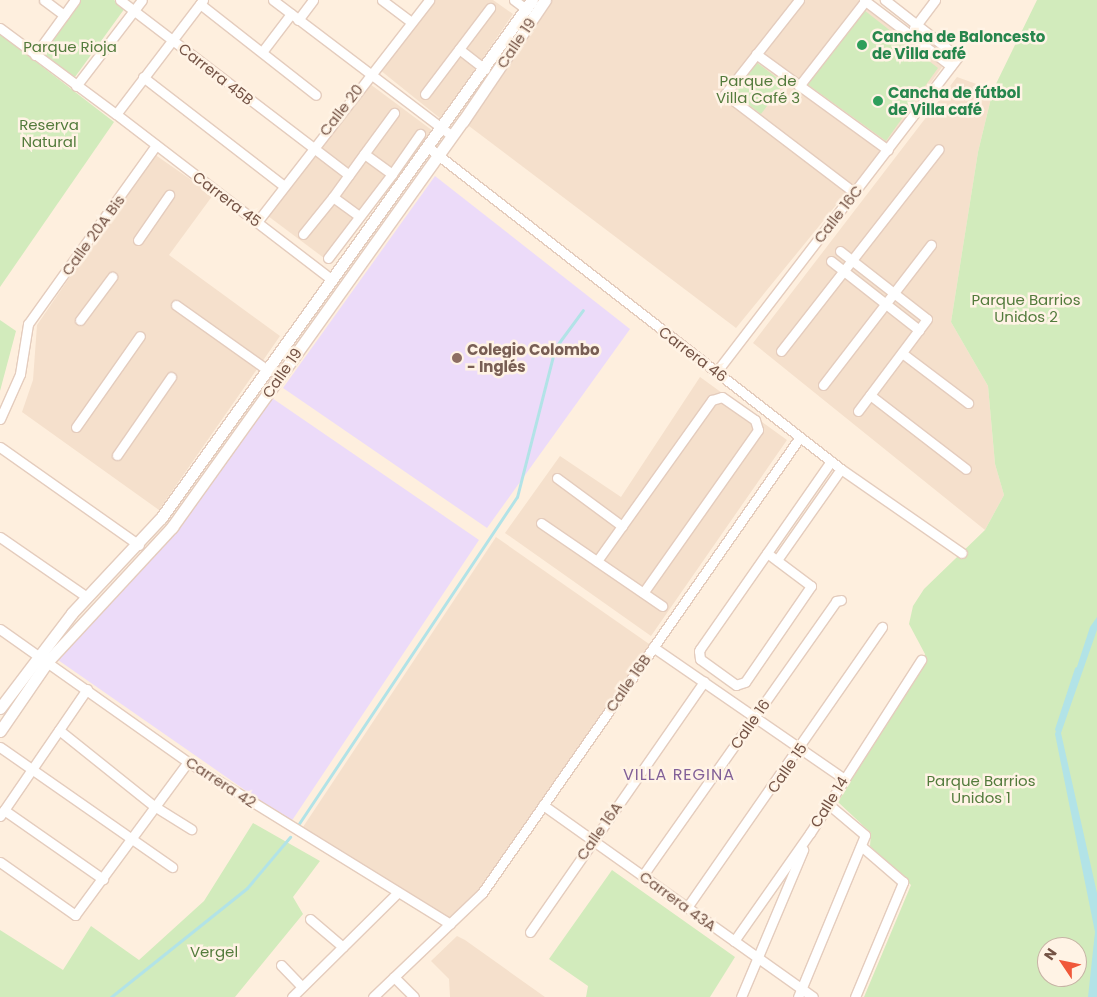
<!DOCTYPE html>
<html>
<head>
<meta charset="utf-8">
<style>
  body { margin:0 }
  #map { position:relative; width:1097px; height:997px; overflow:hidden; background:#feefde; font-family:Poppins,sans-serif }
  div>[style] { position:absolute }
  .residential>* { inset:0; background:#f5e0cc }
  .education>* { inset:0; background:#ecdbf9 }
  .green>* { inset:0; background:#d2ebbc }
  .water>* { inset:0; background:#b2e3e7 }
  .stream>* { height:3px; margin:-1.5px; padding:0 1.5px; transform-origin:1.5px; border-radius:1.5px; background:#b2e3e7 }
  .roads { filter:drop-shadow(1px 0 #e4ccbd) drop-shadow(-1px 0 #e4ccbd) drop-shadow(0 1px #e4ccbd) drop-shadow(0 -1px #e4ccbd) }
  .minor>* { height:9px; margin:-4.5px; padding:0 4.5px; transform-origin:4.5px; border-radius:4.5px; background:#fff }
  .secondary>* { height:11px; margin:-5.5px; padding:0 5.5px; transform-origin:5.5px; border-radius:5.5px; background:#fff }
  .dots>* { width:14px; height:14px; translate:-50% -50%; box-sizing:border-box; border:2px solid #fff3e5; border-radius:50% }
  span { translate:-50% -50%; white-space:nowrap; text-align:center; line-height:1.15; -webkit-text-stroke:5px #fff3e5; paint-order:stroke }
  .leisure-label { font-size:15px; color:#27864d; font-weight:700 }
  .left { translate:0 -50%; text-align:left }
  .street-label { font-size:15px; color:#745345 }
  .park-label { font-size:15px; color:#537b3c }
  .education-label { font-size:15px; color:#785e54; font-weight:700 }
  .neighbourhood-label { font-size:16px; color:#826098; letter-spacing:1px }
  .north { position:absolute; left:1037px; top:937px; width:50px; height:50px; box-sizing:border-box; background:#fff3e5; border:1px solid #c7b3a5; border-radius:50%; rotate:304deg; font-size:14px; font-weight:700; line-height:20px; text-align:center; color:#745345 }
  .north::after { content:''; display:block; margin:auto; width:18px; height:22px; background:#f0583a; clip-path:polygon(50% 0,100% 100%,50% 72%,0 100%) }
</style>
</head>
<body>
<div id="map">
  <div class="residential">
    <div style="clip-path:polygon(434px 0,493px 0,513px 14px,441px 119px,380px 70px)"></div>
    <div style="clip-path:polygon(551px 0,793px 0,719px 96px,846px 193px,736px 328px,465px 123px)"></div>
    <div style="clip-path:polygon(799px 0,861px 0,942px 67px,856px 188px,728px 93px)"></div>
    <div style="clip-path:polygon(957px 77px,993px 90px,978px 152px,951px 322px,988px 386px,995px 464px,1004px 495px,985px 530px,753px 343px)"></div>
    <div style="clip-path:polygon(370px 84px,433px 131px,328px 261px,268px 216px,318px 146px)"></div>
    <div style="clip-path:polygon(154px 154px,213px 195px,169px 255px,280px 336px,159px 510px,22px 412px,33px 380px,37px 325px)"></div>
    <div style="clip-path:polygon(700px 377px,787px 440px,651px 636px,505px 533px,560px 456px,621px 497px)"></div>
    <div style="clip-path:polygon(496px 537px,652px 646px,485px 885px,449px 918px,303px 827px)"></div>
    <div style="clip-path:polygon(457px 936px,465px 940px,545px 997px,450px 997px,449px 979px,431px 961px)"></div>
  </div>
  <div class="education">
    <div style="clip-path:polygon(435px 176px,630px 329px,487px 528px,283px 388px)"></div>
    <div style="clip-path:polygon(272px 398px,479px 540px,291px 822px,58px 660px,176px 533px)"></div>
  </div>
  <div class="green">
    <div style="clip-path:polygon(77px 0,114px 0,125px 8px,75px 77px,40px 52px)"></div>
    <div style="clip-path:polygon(evenodd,1037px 0,1097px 0,1097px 997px,864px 997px,911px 885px,870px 846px,871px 833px,838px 802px,923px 662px,925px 654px,909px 624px,913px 606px,924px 589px,985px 530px,1004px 495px,995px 464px,988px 386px,951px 322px,978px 152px,993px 90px,1037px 0,1047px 947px,1077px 947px,1077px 977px,1047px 977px,1047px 947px)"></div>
    <div style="clip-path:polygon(864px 10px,938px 68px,886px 141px,807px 84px)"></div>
    <div style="clip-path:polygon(0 34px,114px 122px,0 287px)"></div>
    <div style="clip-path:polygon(756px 62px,784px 83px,761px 114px,732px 92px)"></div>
    <div style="clip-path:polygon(0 320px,16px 331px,0 391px)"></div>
    <div style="clip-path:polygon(253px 823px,320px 861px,293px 897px,303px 914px,235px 997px,0 997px,0 930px,63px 970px,91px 926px,139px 960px,204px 901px)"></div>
    <div style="clip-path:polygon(612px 870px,735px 957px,710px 997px,586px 997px,588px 986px,549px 959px)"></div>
  </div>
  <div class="water">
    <div style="clip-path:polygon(1097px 617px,1097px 630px,1061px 733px,1097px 893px,1097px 997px,1088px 997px,1095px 932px,1055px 734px,1090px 627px)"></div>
  </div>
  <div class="stream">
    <div style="left:1056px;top:729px;width:64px;rotate:-71.8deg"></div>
    <div style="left:298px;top:825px;width:394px;rotate:-56.3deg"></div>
    <div style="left:517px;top:497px;width:154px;rotate:-75.7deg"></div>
    <div style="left:555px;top:348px;width:47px;rotate:-53.6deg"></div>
    <div style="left:111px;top:997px;width:174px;rotate:-38.7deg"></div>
    <div style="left:247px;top:888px;width:67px;rotate:-49.9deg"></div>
  </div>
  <div class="roads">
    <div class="minor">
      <div style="left:44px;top:0;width:25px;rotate:37deg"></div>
      <div style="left:120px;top:0;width:288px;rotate:37.4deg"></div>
      <div style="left:203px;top:0;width:143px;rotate:127.3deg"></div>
      <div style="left:116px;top:114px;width:272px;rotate:37.5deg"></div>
      <div style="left:273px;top:0;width:225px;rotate:37.2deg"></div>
      <div style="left:382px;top:0;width:36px;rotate:37deg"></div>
      <div style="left:514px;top:0;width:15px;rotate:37deg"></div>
      <div style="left:799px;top:0;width:120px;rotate:128.2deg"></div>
      <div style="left:725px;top:94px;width:163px;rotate:37.3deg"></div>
      <div style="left:864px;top:0;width:109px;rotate:37.2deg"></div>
      <div style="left:200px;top:4px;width:147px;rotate:38.1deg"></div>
      <div style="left:298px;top:20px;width:25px;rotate:-53deg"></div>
      <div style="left:0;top:28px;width:144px;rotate:36.6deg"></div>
      <div style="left:914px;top:28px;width:35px;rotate:-53deg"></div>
      <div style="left:459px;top:49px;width:33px;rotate:38deg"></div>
      <div style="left:262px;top:52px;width:48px;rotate:-52.7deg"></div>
      <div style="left:756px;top:54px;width:163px;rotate:36deg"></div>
      <div style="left:35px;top:55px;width:68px;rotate:-54deg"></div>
      <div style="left:143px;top:77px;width:178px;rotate:37.7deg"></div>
      <div style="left:76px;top:86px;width:108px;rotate:-52.5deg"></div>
      <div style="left:799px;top:86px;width:109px;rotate:-52.1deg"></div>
      <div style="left:425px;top:94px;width:108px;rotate:-52.9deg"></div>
      <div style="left:429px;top:148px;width:522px;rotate:37.92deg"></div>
      <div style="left:841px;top:469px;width:147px;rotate:34.8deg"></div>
      <div style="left:364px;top:154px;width:51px;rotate:-53.8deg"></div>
      <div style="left:392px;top:174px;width:49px;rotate:-55deg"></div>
      <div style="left:257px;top:222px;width:281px;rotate:-52.2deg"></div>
      <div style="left:303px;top:234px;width:48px;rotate:-51deg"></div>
      <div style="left:138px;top:240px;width:55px;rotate:-55.4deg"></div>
      <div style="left:840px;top:251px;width:110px;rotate:38deg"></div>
      <div style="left:927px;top:319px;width:115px;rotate:126.9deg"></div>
      <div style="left:328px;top:258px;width:106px;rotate:-52.7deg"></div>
      <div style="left:392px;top:174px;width:34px;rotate:-144deg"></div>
      <div style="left:364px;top:154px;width:53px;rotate:125.8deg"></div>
      <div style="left:333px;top:197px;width:32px;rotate:36deg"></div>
      <div style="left:831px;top:261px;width:112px;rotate:38.1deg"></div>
      <div style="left:176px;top:305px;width:114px;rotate:35.4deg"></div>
      <div style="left:80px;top:320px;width:54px;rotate:-53.3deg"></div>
      <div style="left:781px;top:351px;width:256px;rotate:-52deg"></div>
      <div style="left:902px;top:353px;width:83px;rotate:37.1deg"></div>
      <div style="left:717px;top:371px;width:396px;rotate:-52.5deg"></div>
      <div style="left:958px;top:57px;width:93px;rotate:-142deg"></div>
      <div style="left:823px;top:385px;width:177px;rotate:-52.4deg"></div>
      <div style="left:870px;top:395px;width:121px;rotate:37.6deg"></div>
      <div style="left:0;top:419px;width:49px;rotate:-66deg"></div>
      <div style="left:20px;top:374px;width:51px;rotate:-80.9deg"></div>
      <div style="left:28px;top:324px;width:220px;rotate:-54.4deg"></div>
      <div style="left:76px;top:427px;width:111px;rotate:-54.9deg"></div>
      <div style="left:0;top:447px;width:170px;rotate:35.2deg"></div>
      <div style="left:117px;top:455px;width:95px;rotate:-55.3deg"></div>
      <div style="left:557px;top:478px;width:81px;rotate:36.4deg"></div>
      <div style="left:541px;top:523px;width:147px;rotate:34.4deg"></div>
      <div style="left:0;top:537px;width:106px;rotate:34.6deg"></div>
      <div style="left:767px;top:553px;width:55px;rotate:36.9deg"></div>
      <div style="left:811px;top:586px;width:116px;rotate:124.5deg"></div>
      <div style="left:745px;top:682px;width:9px;rotate:162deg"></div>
      <div style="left:736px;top:685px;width:44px;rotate:-144.2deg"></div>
      <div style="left:700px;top:659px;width:8px;rotate:-97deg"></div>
      <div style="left:699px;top:651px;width:2px;rotate:-63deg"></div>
      <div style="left:700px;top:649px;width:229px;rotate:-55.1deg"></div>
      <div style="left:777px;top:560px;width:111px;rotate:-54.9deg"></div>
      <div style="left:597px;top:561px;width:198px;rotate:-54.5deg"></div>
      <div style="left:712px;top:400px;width:10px;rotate:-17deg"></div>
      <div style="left:722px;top:397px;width:40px;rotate:34.9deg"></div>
      <div style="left:755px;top:420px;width:10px;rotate:73deg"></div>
      <div style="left:758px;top:430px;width:199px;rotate:125.2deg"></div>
      <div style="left:0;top:629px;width:230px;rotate:35.3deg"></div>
      <div style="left:188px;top:762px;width:308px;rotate:31.7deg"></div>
      <div style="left:653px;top:647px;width:232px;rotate:34.6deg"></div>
      <div style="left:59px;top:730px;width:122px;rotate:38.7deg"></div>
      <div style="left:154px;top:806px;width:44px;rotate:31.9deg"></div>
      <div style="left:0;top:747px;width:210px;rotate:34.9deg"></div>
      <div style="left:543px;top:805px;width:331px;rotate:35.4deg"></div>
      <div style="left:4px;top:810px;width:121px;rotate:34.9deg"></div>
      <div style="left:0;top:816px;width:154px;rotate:-55.6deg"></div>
      <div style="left:0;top:862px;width:92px;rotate:35.2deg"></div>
      <div style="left:75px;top:915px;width:190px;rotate:-53.6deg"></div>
      <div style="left:643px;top:875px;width:335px;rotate:-54.8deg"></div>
      <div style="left:836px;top:601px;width:5px;rotate:-11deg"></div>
      <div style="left:688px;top:906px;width:340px;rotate:-55.2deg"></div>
      <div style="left:310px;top:919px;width:43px;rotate:40.3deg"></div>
      <div style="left:530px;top:932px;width:305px;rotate:-55.2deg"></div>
      <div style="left:734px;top:941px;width:132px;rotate:-54.9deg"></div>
      <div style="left:810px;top:833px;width:206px;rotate:-57.3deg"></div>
      <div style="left:281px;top:965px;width:30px;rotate:46deg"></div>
      <div style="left:394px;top:977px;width:28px;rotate:45deg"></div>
      <div style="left:292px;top:997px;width:149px;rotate:-44.7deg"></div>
      <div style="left:373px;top:997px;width:151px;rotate:-43.7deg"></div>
      <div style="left:482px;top:893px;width:556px;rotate:-55.11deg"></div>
      <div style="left:741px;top:997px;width:160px;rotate:-67.1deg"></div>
      <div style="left:798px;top:997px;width:175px;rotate:-67.5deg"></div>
      <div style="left:865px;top:835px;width:48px;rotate:-140deg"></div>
      <div style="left:855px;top:997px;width:125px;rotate:-67.3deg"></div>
      <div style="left:903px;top:882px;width:55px;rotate:-139.4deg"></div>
    </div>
    <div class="secondary">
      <div style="left:0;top:708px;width:119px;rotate:-52.8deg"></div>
      <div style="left:72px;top:613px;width:130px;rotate:-46.9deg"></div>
      <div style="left:161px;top:518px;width:637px;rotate:-54.39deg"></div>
      <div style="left:0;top:731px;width:85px;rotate:-55.6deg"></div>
      <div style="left:48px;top:661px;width:183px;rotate:-47.2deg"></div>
      <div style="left:172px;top:527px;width:500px;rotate:-54.4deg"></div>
      <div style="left:463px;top:121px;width:146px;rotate:-55.9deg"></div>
    </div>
  </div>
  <div class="dots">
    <div style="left:862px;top:45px;background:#2e9e5b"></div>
    <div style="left:878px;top:101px;background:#2e9e5b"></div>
    <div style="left:457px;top:358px;background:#8d6e63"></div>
  </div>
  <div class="leisure-label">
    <span class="left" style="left:872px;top:45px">Cancha de Baloncesto<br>de Villa café</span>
    <span class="left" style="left:888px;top:101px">Cancha de fútbol<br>de Villa café</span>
  </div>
  <div class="street-label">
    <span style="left:516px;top:43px;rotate:-56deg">Calle 19</span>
    <span style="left:216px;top:74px;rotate:38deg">Carrera 45B</span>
    <span style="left:341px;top:110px;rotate:-52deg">Calle 20</span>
    <span style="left:227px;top:199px;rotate:37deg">Carrera 45</span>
    <span style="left:838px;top:214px;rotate:-52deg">Calle 16C</span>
    <span style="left:93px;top:235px;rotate:-54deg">Calle 20A Bis</span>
    <span style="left:693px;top:354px;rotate:37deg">Carrera 46</span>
    <span style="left:282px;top:373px;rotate:-55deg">Calle 19</span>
    <span style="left:628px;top:683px;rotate:-55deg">Calle 16B</span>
    <span style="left:750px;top:724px;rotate:-55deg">Calle 16</span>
    <span style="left:787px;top:768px;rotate:-55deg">Calle 15</span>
    <span style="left:221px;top:782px;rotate:33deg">Carrera 42</span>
    <span style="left:829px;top:802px;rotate:-58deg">Calle 14</span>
    <span style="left:599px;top:831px;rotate:-55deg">Calle 16A</span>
    <span style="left:678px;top:901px;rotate:36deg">Carrera 43A</span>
  </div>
  <div class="park-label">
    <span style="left:70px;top:47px">Parque Rioja</span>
    <span style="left:758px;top:89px">Parque de<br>Villa Café 3</span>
    <span style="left:49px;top:133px">Reserva<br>Natural</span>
    <span style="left:1026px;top:308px">Parque Barrios<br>Unidos 2</span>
    <span style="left:981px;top:789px">Parque Barrios<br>Unidos 1</span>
    <span style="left:214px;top:952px">Vergel</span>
  </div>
  <div class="education-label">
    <span class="left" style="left:467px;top:358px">Colegio Colombo<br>- Inglés</span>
  </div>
  <div class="neighbourhood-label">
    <span style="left:679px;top:775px">VILLA REGINA</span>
  </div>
  <div class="north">N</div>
</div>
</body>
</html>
